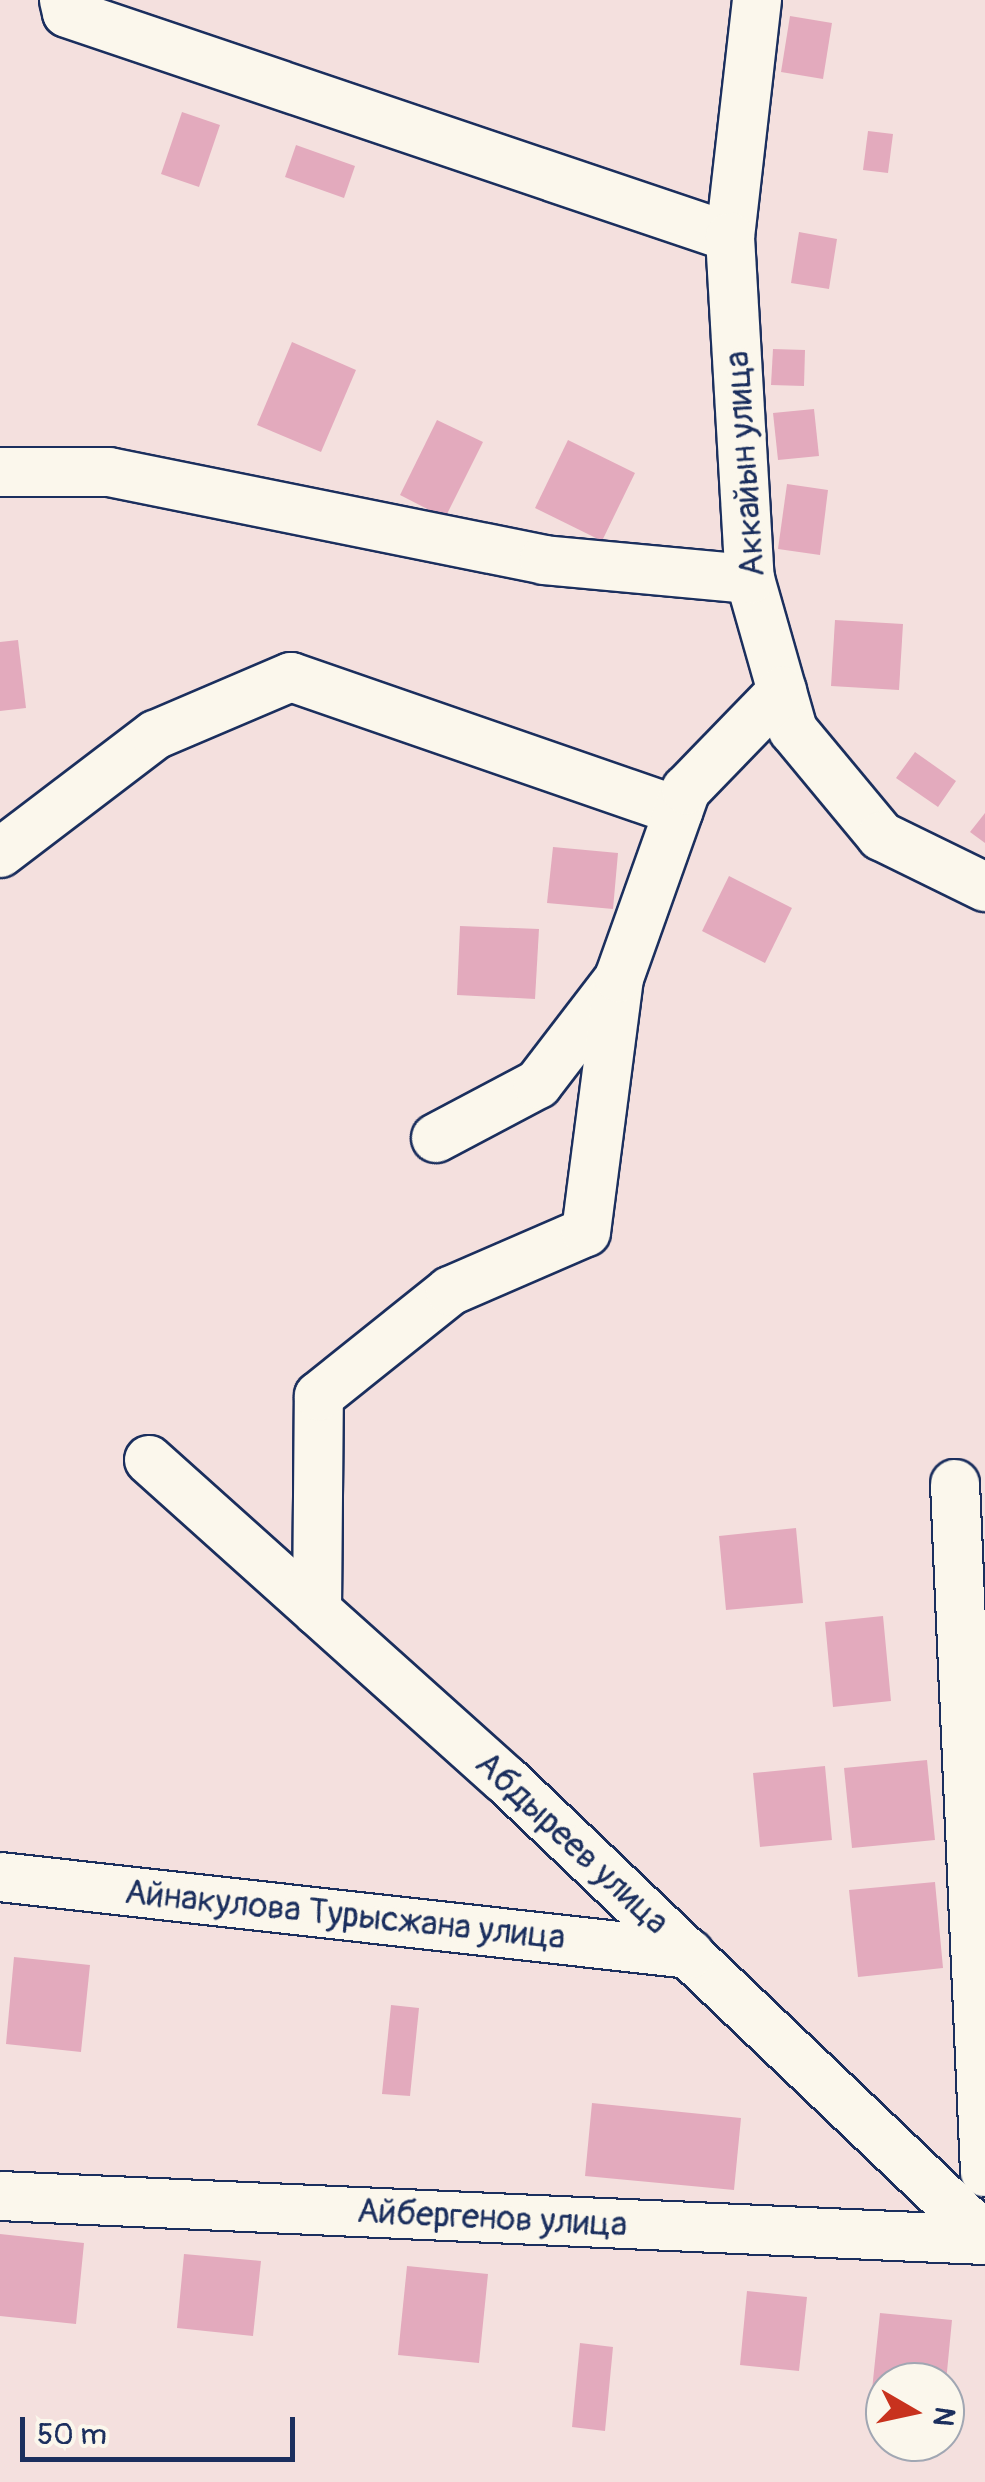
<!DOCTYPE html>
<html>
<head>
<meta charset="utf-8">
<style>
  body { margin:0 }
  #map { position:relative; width:985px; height:2482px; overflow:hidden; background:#f4e0de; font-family:Pangolin,sans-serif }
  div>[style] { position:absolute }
  .building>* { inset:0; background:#e3aabd }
  .roads { filter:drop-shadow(2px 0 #1b2f5e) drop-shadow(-2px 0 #1b2f5e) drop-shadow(0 2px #1b2f5e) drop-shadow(0 -2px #1b2f5e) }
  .minor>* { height:48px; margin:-24px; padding:0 24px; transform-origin:24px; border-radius:24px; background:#fbf7ec }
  span { translate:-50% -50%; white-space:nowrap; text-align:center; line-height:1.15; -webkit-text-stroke:8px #fbf7ec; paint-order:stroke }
  .street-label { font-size:35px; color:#1b2f5e }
  .north { position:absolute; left:865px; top:2362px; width:100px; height:100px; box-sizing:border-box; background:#fbf7ec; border:2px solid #a1a7b3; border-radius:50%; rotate:99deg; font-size:28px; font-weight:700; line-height:40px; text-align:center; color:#1b2f5e }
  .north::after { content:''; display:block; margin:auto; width:35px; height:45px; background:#c8321e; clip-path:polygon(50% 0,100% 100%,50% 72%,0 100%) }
  .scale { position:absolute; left:20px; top:2417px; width:275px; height:45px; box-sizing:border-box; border:5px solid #1b2f5e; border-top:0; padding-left:12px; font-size:30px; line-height:35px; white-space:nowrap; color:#1b2f5e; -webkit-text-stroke:8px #fbf7ec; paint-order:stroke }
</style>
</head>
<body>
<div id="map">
  <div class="building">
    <div style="clip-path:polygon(790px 16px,832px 23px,823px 79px,781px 72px)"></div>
    <div style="clip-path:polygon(182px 112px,220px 125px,199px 187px,161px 174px)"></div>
    <div style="clip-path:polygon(868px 131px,893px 134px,888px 173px,863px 170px)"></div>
    <div style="clip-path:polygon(296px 145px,355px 166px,344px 198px,285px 177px)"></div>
    <div style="clip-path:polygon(799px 232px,837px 239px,829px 289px,791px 283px)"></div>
    <div style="clip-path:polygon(292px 342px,356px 370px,321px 452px,257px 425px)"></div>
    <div style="clip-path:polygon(773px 349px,805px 350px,804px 386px,771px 385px)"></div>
    <div style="clip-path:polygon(814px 409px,819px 456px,778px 460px,773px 413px)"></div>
    <div style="clip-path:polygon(437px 420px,483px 442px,445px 518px,400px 495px)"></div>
    <div style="clip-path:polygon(568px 440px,635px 473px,602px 541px,535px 508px)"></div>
    <div style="clip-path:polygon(787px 484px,828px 490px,820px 555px,778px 549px)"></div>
    <div style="clip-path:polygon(835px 620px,903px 624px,899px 690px,831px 686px)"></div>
    <div style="clip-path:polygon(18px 640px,26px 708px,0 711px,0 642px)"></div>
    <div style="clip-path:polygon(915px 752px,956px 781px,938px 807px,896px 778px)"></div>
    <div style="clip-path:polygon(985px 813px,985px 843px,970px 832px)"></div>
    <div style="clip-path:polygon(553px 847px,618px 853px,613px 909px,547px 903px)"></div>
    <div style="clip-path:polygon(729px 876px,792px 908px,765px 963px,702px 931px)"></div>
    <div style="clip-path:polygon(460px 926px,539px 929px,535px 999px,457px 995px)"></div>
    <div style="clip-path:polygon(796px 1528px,803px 1603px,726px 1610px,719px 1536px)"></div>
    <div style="clip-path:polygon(883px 1616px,891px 1701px,833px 1707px,825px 1622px)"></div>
    <div style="clip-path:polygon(927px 1760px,935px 1840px,852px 1848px,844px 1768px)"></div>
    <div style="clip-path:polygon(825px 1766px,832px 1840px,760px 1847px,753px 1773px)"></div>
    <div style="clip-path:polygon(935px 1882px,943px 1968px,858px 1977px,849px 1890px)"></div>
    <div style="clip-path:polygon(14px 1957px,90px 1965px,81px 2052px,6px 2044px)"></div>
    <div style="clip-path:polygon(391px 2005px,419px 2008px,410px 2096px,382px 2094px)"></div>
    <div style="clip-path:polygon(592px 2103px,741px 2118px,734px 2190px,585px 2176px)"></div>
    <div style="clip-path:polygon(0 2234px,84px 2243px,76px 2324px,0 2316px)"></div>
    <div style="clip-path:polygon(184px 2254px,261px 2261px,253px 2336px,177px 2328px)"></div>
    <div style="clip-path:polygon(407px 2266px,488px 2274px,479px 2363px,398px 2355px)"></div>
    <div style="clip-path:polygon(747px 2291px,807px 2297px,799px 2371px,740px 2365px)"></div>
    <div style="clip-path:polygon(880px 2313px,952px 2320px,946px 2382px,885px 2382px,885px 2391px,872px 2390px)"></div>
    <div style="clip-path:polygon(580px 2343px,613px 2347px,605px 2431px,572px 2427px)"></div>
  </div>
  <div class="roads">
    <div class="minor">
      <div style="left:64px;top:0;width:13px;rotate:77deg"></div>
      <div style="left:67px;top:13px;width:700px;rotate:18.67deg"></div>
      <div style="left:757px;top:0;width:239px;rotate:96.5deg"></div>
      <div style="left:730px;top:237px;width:343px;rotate:86.7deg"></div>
      <div style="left:750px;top:579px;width:157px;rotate:74.1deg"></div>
      <div style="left:793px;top:730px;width:138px;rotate:50.3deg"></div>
      <div style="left:881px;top:836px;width:116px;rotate:26.1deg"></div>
      <div style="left:0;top:472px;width:109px"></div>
      <div style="left:109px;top:472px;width:444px;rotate:11.4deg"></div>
      <div style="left:544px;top:560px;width:207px;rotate:5.3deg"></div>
      <div style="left:0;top:853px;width:195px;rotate:-37.3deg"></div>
      <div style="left:155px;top:735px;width:148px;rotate:-23.1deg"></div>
      <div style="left:291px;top:677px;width:410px;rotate:19.1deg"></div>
      <div style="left:436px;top:1138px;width:115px;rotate:-27.9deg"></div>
      <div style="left:538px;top:1084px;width:130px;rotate:-52.5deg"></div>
      <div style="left:149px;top:1460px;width:479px;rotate:41.9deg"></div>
      <div style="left:506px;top:1780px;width:662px;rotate:43.65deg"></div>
      <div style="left:955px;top:1484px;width:689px;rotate:87.5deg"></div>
      <div style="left:317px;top:1611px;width:215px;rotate:-89.5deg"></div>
      <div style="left:319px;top:1396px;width:168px;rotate:-38.7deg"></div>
      <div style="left:450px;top:1291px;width:148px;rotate:-23.5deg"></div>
      <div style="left:586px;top:1232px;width:256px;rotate:-82.6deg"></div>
      <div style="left:619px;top:978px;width:200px;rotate:-70.4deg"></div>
      <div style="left:686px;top:790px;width:138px;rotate:-45.9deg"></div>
      <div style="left:0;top:1877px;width:694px;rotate:6.37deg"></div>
      <div style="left:0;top:2196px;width:986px;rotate:2.56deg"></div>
    </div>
  </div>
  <div class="street-label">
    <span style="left:745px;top:464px;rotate:-94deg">Аккайын улица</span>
    <span style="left:572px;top:1843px;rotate:43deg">Абдыреев улица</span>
    <span style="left:345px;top:1915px;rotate:6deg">Айнакулова Турысжана улица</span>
    <span style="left:492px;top:2218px;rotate:3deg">Айбергенов улица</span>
  </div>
  <div class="north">N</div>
  <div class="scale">50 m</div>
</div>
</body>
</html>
